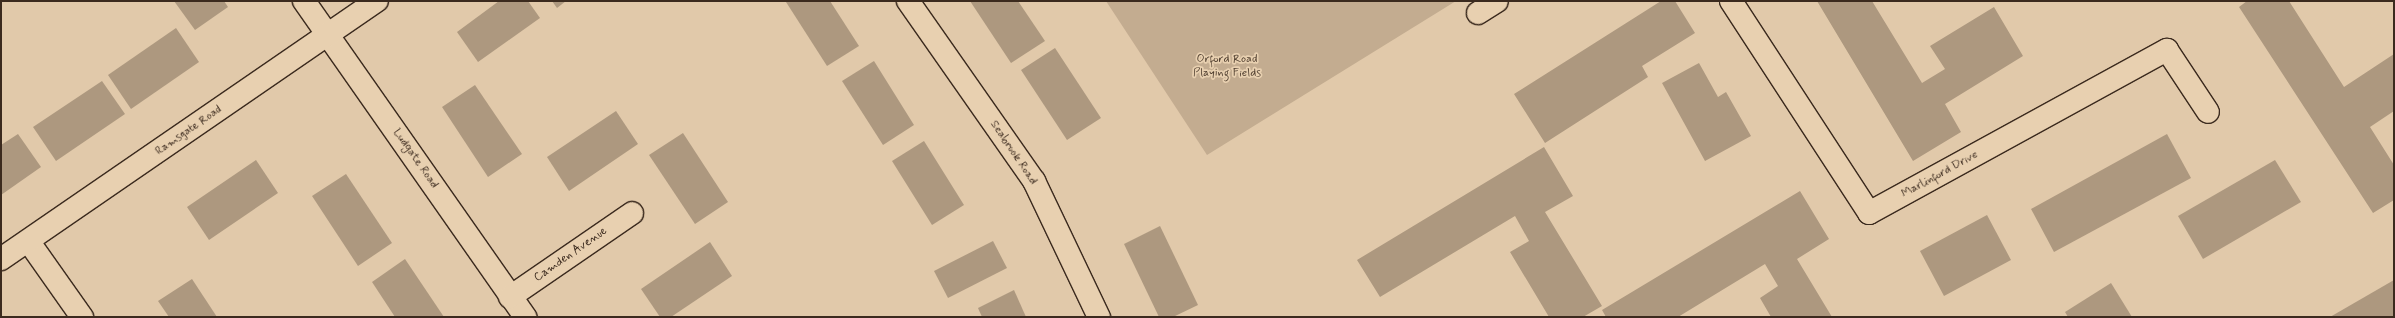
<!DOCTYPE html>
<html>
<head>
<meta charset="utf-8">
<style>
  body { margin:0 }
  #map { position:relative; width:2395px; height:318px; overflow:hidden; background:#e1c9aa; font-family:Mynerve,sans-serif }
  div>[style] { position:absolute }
  .green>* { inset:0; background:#c3ac90 }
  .building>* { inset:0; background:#ad987f }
  .roads { filter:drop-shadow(1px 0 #3b2a1e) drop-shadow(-1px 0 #3b2a1e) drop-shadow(0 1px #3b2a1e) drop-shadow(0 -1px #3b2a1e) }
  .minor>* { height:22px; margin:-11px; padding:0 11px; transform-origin:11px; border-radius:11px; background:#e8d0b0 }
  span { translate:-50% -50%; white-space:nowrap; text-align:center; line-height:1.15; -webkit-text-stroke:3.5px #e8d0b0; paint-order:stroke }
  .park-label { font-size:12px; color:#4f3e2f }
  .street-label { font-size:12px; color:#3b2a1e }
  .frame { position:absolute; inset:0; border:2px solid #3b2a1e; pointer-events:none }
</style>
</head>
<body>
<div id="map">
  <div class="green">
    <div style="clip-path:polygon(1106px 1px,1456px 1px,1207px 155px)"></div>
  </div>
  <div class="building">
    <div style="clip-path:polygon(174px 1px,224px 1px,228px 7px,195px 30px)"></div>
    <div style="clip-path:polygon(499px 1px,528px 1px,540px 18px,478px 62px,457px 32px)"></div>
    <div style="clip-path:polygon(552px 1px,566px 1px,557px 8px)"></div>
    <div style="clip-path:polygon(830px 1px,859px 46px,827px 66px,786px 2px)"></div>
    <div style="clip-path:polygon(970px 1px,1018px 1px,1045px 41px,1011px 63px)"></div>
    <div style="clip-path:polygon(1661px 1px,1675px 1px,1695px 33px,1642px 66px,1648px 77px,1545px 143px,1514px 94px)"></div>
    <div style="clip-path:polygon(1817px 1px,1872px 1px,1922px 83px,1945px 69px,1930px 46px,1994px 7px,2023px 56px,1945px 104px,1961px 132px,1913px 161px)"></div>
    <div style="clip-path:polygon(2247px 1px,2289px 1px,2344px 87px,2394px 54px,2394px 111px,2370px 127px,2394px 165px,2394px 200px,2373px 213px,2239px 7px)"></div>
    <div style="clip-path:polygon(176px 28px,199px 62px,131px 109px,108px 75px)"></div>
    <div style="clip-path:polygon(1055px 48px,1101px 118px,1067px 140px,1021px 70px)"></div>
    <div style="clip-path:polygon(874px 61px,914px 125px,883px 145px,842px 81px)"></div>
    <div style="clip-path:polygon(1699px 63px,1718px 97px,1726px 92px,1751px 136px,1705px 161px,1662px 83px)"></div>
    <div style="clip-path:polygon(102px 81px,125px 114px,56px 161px,33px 127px)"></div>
    <div style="clip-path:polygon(475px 85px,522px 154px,488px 177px,442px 107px)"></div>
    <div style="clip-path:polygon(616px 111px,638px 144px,569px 191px,547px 157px)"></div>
    <div style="clip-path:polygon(683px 133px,728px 202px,695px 224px,649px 155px)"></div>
    <div style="clip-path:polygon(18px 134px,41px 167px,1px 195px,1px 145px)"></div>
    <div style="clip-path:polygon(2167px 134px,2191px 178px,2054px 252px,2031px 209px)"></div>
    <div style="clip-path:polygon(924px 141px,964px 205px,932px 225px,892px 161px)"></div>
    <div style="clip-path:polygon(1544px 147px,1573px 196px,1545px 212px,1602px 306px,1583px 317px,1549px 317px,1510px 252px,1529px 241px,1515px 216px,1380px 297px,1357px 260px)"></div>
    <div style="clip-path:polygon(256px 160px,278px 193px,209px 240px,187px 207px)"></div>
    <div style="clip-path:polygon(2275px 160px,2301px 202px,2203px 259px,2178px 216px)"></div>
    <div style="clip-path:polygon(346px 174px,392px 243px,358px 266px,312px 196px)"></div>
    <div style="clip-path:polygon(1800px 191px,1829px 239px,1797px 259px,1832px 317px,1771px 317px,1760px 298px,1778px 286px,1765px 264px,1678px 317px,1606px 317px,1602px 310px)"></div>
    <div style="clip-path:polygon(1987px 215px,2011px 260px,1944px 296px,1920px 251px)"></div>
    <div style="clip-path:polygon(1160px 226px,1198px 305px,1173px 317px,1159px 317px,1124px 244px)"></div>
    <div style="clip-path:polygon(993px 241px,1007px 268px,948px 298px,934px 271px)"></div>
    <div style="clip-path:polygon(710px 242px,732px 276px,671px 317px,660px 317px,641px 289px)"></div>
    <div style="clip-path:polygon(405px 259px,444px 317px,395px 317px,372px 282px)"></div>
    <div style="clip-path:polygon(192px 279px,217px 317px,169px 317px,158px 301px)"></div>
    <div style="clip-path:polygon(2394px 280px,2394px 317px,2330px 317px)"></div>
    <div style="clip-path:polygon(2111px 283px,2132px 317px,2068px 317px,2065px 312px)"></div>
    <div style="clip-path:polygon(1014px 290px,1026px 317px,982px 317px,978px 308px)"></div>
  </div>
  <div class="roads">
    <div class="minor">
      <div style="left:304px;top:1px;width:386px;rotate:55deg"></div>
      <div style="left:908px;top:1px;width:220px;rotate:55deg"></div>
      <div style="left:1034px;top:181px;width:151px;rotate:64.5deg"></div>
      <div style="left:1731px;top:1px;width:253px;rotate:56.9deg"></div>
      <div style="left:1869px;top:213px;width:340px;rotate:-28.7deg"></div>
      <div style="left:2167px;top:50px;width:74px;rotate:56.5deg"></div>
      <div style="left:1478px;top:13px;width:22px;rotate:-32deg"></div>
      <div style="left:29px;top:242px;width:92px;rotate:54.8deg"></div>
      <div style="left:1px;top:259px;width:456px;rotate:-34.5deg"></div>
      <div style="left:510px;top:297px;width:148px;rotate:-34.5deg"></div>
    </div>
  </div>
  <div class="park-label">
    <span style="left:1227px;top:67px">Orford Road<br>Playing Fields</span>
  </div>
  <div class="street-label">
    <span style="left:189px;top:131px;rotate:-35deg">Ramsgate Road</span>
    <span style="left:1013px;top:153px;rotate:56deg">Seabrook Road</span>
    <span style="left:415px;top:159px;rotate:55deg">Ludgate Road</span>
    <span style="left:1940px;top:175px;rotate:-29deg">Marlinford Drive</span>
    <span style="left:571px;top:255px;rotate:-35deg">Camden Avenue</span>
  </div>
  <div class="frame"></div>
</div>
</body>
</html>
